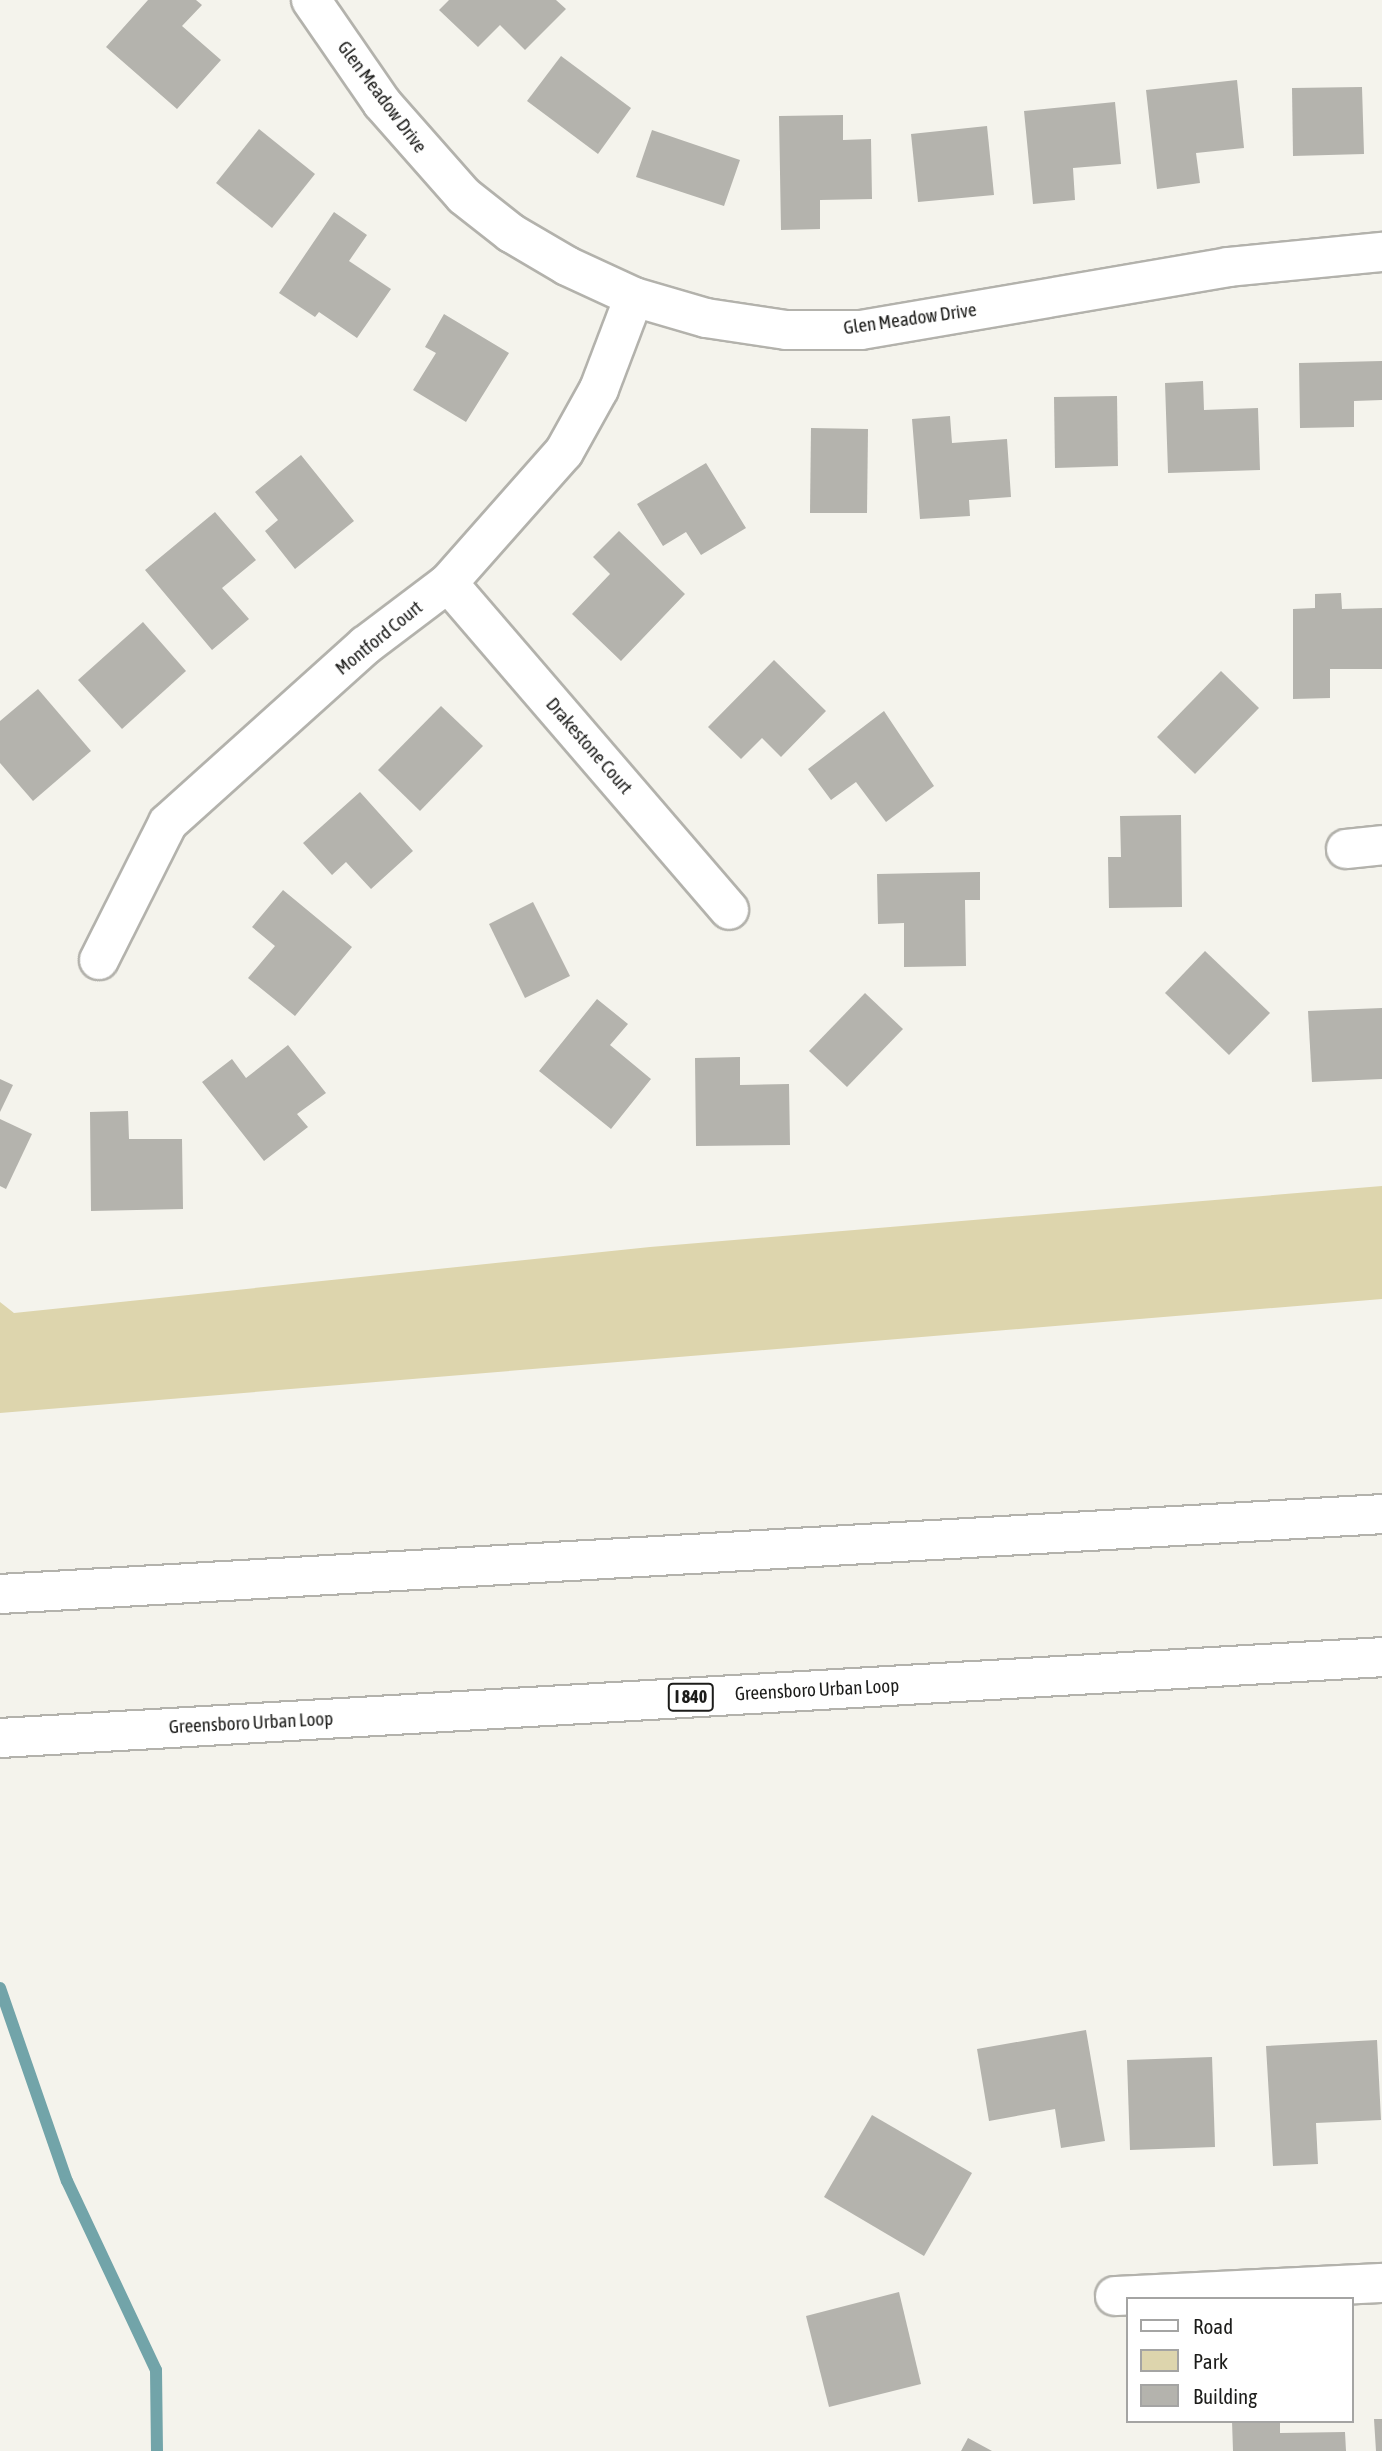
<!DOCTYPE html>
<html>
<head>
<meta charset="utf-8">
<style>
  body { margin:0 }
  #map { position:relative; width:1382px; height:2451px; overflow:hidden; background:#f4f3ec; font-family:"Asap Condensed",sans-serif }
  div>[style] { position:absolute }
  .green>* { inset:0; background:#ddd5ad }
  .stream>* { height:12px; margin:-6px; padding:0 6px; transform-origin:6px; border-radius:6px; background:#72a4a9 }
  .building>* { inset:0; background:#b4b3ad }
  .roads { filter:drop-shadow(2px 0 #b3b2ac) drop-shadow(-2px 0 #b3b2ac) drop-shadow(0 2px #b3b2ac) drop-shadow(0 -2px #b3b2ac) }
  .minor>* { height:38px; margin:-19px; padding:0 19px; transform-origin:19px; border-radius:19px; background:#fff }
  .motorway>* { height:38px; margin:-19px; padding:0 19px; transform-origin:19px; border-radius:19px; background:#fff }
  span { translate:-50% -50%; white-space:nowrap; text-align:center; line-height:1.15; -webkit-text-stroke:6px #fff; paint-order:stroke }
  .shield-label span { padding:2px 5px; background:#fff; border:2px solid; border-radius:5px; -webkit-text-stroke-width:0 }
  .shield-label { font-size:18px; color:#1c1c1a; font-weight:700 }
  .street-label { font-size:19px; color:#1c1c1a }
  .legend { position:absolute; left:1126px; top:2297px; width:228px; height:126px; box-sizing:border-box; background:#fff; border:2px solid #a4a4a3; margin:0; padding:9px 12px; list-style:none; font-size:21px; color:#1c1c1a }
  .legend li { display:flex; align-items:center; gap:14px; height:35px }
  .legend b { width:35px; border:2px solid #a4a4a3 }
</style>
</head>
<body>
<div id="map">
  <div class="green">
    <div style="clip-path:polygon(1382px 1186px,1382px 1299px,0 1413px,0 1302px,14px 1313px,650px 1247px)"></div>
  </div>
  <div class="stream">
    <div style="left:0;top:1988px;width:204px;rotate:70.9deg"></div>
    <div style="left:67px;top:2181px;width:209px;rotate:64.8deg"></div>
    <div style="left:156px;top:2370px;width:81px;rotate:89.3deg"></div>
  </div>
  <div class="building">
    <div style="clip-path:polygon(148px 0,196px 0,202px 5px,182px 26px,221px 60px,177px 109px,106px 47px)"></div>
    <div style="clip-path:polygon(449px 0,556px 0,566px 9px,525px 50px,500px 25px,478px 47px,439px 10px)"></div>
    <div style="clip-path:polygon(561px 56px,631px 108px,598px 154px,527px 101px)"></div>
    <div style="clip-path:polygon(1237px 80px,1244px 148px,1196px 153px,1200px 183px,1157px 189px,1146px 90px)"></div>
    <div style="clip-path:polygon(1362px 87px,1364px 154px,1293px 156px,1292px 88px)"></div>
    <div style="clip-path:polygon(1115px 102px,1121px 164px,1073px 168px,1075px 200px,1033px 204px,1024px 111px)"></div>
    <div style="clip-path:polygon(843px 115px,843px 140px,871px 139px,872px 199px,820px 200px,820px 229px,781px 230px,779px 116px)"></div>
    <div style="clip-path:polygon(987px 126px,994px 195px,918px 202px,911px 134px)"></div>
    <div style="clip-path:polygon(259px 129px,315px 174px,272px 228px,216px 183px)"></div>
    <div style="clip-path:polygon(652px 130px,740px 160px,724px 206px,636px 177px)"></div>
    <div style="clip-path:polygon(334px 212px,367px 235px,349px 261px,391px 289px,357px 338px,319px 312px,315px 317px,279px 293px)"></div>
    <div style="clip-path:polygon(444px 314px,509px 353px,466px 422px,413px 390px,436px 353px,425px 347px)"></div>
    <div style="clip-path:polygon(1382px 361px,1382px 400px,1354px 401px,1354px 427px,1300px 428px,1299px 363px)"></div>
    <div style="clip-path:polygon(1203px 381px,1204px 410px,1258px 408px,1260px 470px,1168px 473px,1165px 383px)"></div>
    <div style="clip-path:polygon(1117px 396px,1118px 466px,1055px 468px,1054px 397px)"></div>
    <div style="clip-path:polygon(950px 416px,952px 443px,1007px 439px,1011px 497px,969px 500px,970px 516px,920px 519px,912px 419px)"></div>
    <div style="clip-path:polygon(811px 428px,868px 429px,867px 513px,810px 513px)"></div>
    <div style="clip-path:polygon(301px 455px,354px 521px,295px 569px,265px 531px,278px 520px,255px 492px)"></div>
    <div style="clip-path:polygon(706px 463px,746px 528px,701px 555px,686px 532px,663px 546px,637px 504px)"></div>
    <div style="clip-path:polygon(215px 512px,256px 560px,222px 588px,249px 619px,212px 650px,145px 570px)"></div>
    <div style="clip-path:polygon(619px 531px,685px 594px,621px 661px,572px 614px,610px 574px,593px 557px)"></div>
    <div style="clip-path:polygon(1341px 593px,1342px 609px,1382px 608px,1382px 669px,1330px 669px,1330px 698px,1293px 699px,1293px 609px,1315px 608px,1315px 594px)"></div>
    <div style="clip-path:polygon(143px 622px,186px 671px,122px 729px,78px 680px)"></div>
    <div style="clip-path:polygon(774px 660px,826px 711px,781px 757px,762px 738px,741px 759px,708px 727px)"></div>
    <div style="clip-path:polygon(1221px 671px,1259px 708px,1195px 774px,1157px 737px)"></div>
    <div style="clip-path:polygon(38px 689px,91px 751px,33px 801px,0 763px,0 721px)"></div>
    <div style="clip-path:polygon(441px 706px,483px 746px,420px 811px,378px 770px)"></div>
    <div style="clip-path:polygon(884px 711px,934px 786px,886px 822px,856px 782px,831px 800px,808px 769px)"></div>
    <div style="clip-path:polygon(360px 792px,413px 851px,371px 889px,346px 862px,332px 875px,303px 843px)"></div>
    <div style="clip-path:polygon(1181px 815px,1182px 907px,1109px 908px,1108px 857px,1121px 857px,1120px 816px)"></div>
    <div style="clip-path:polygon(980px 872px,980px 900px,965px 900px,966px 966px,904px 967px,904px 923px,878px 924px,877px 874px)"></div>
    <div style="clip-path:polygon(283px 890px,352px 947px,295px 1016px,248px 978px,275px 946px,252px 927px)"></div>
    <div style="clip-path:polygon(533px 902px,570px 976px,525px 998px,489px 924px)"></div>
    <div style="clip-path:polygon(1205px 951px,1270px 1013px,1229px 1055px,1165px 993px)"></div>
    <div style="clip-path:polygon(865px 993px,903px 1029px,847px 1087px,809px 1051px)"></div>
    <div style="clip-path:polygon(597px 999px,628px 1024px,610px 1045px,651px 1079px,611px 1129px,539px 1071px)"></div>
    <div style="clip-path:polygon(1382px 1008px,1382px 1079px,1312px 1082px,1308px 1011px)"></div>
    <div style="clip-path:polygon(288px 1045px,326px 1093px,297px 1114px,308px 1127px,264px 1161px,202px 1082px,232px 1059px,246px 1078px)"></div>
    <div style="clip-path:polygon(740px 1057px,740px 1085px,789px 1084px,790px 1145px,696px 1146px,695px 1058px)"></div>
    <div style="clip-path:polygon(0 1079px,13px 1085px,0 1112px)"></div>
    <div style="clip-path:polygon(128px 1111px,129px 1139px,182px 1139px,183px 1209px,91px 1211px,90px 1112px)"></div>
    <div style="clip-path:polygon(0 1119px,32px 1134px,6px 1189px,0 1186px)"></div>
    <div style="clip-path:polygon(1086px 2030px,1105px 2141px,1061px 2148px,1055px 2109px,989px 2121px,977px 2049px)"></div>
    <div style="clip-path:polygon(1377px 2040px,1381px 2120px,1316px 2123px,1318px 2164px,1273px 2166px,1266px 2046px)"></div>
    <div style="clip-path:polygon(1212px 2057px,1215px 2147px,1130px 2150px,1127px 2060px)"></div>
    <div style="clip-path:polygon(872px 2115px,972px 2173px,924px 2256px,824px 2197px)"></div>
    <div style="clip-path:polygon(899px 2292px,921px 2384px,829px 2407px,806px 2316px)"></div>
    <div style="clip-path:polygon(1374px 2419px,1382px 2419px,1382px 2451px,1376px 2451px)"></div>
    <div style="clip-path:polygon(1232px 2421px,1280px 2421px,1280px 2433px,1345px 2432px,1346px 2451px,1233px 2451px)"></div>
    <div style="clip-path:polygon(968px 2438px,992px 2451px,961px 2451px)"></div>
  </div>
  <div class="roads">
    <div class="minor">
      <div style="left:311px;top:0;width:125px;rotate:55.4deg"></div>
      <div style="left:382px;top:103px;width:124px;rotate:48.6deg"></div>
      <div style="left:464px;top:196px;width:60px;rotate:38.2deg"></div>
      <div style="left:511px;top:233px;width:65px;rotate:30.5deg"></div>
      <div style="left:567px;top:266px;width:74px;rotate:24.8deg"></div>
      <div style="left:634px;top:297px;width:75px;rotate:16.3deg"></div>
      <div style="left:706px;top:318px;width:81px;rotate:8.5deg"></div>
      <div style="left:786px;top:330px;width:75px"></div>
      <div style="left:861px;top:330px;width:372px;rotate:-9.7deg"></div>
      <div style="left:1228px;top:267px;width:155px;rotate:-5.6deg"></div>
      <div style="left:448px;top:583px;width:431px;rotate:49.3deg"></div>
      <div style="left:1346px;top:849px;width:36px;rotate:-6deg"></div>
      <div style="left:99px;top:960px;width:153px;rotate:-63.3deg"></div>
      <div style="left:168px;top:823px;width:266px;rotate:-42deg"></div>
      <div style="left:366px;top:645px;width:103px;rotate:-37.1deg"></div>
      <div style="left:448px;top:583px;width:175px;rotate:-48.5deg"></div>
      <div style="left:564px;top:452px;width:72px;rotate:-60.9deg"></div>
      <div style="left:599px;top:389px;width:98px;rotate:-69.2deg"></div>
      <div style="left:1115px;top:2296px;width:267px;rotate:-2.8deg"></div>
    </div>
    <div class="motorway">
      <div style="left:0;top:1594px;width:1384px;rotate:-3.31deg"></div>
      <div style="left:0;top:1738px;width:1384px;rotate:-3.35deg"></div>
    </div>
  </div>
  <div class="shield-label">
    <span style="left:691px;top:1697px">I 840</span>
  </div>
  <div class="street-label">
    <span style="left:382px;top:97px;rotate:53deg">Glen Meadow Drive</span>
    <span style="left:910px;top:319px;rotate:-8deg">Glen Meadow Drive</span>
    <span style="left:379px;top:638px;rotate:-39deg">Montford Court</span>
    <span style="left:589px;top:746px;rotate:49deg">Drakestone Court</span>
    <span style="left:817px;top:1690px;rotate:-3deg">Greensboro Urban Loop</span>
    <span style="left:251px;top:1723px;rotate:-3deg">Greensboro Urban Loop</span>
  </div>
  <ul class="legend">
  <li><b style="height:9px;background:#fff"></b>Road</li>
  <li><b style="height:19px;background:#ddd5ad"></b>Park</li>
  <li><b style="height:19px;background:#b4b3ad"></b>Building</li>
  </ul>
</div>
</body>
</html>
